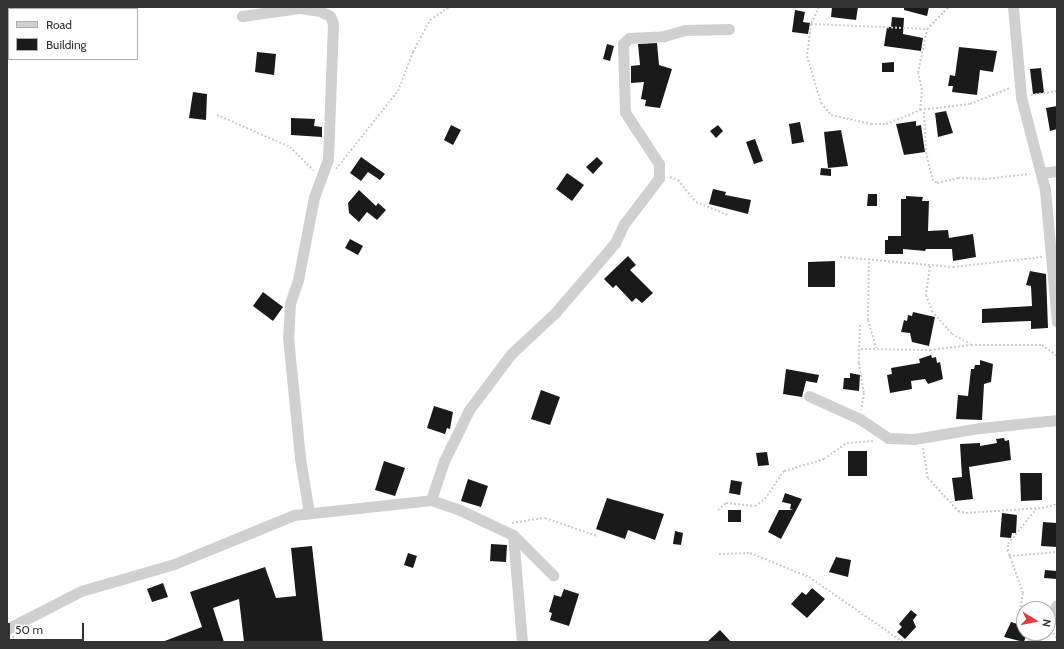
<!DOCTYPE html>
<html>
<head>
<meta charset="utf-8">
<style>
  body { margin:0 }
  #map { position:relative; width:1064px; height:649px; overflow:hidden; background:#fff; font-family:Cabin,sans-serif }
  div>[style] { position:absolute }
  .building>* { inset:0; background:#1a1a1a }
  .path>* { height:2px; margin-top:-1px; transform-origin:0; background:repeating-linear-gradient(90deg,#cdcdcd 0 2px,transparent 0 4px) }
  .minor>* { height:11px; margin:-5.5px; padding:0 5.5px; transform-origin:5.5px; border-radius:5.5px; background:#d0d0d0 }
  span { translate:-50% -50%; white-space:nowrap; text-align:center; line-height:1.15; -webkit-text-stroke:4px #fff; paint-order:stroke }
  .frame { position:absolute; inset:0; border:8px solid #333; pointer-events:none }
  .legend { position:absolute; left:8px; top:8px; width:130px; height:52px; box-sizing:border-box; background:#fff; border:1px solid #adadad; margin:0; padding:5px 7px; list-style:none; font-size:12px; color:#333 }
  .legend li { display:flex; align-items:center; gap:8px; height:20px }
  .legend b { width:20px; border:1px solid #adadad }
  .north { position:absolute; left:1016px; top:601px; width:40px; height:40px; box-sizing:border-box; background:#fff; border:1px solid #adadad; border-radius:50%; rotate:100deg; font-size:11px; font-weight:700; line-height:16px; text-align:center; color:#333 }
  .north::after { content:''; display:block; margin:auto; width:14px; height:18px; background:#e63946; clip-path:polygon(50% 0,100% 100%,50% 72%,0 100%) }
  .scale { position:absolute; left:8px; top:623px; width:76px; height:18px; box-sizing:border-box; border:2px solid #333; border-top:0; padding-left:5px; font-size:12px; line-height:14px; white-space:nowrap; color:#333; -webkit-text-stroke:3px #fff; paint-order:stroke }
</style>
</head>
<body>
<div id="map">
  <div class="building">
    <div style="clip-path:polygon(832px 7px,858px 7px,856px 20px,831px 17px)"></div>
    <div style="clip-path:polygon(904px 7px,929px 7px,927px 16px,904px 10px)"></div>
    <div style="clip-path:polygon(795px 10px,805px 12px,803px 22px,810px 23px,808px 34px,792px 32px)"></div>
    <div style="clip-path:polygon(892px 17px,904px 18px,903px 34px,923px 38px,921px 51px,884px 46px,887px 27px,891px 27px)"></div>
    <div style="clip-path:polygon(657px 43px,659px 65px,672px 69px,660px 108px,645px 106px,646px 100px,641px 99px,644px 82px,631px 83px,631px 66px,640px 65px,638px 44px)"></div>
    <div style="clip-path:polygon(607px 44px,614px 46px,610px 61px,603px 59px)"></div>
    <div style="clip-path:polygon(959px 47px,997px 51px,993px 72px,980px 70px,977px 95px,952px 92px,953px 86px,948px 86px,950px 75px,955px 76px)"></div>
    <div style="clip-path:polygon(257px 52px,276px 54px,274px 75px,255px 72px)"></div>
    <div style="clip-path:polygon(894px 62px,894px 72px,882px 72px,882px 63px)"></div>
    <div style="clip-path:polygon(1041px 68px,1044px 93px,1033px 94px,1030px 69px)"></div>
    <div style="clip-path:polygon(193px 92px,207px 94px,206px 120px,189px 118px)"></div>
    <div style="clip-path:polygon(1057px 106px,1057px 129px,1050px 131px,1046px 108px)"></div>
    <div style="clip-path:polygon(946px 111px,953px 133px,938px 137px,935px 113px)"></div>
    <div style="clip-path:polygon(291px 118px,315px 119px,314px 126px,322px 127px,322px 137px,291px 135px)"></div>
    <div style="clip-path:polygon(916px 121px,916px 126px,921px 125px,925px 152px,904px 155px,896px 124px)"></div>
    <div style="clip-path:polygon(800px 122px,804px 142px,792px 144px,789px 124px)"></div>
    <div style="clip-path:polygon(451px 125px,461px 130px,453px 145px,444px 140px)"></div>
    <div style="clip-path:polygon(718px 125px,723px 131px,716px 138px,710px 131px)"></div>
    <div style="clip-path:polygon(841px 130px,848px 166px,828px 168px,824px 132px)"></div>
    <div style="clip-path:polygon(755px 139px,763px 161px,754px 164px,746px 142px)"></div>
    <div style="clip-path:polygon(361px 157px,385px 174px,380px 180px,368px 172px,361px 181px,350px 173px)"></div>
    <div style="clip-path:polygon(597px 157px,603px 163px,593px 174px,586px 167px)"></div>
    <div style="clip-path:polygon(821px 168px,831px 169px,831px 176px,820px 175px)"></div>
    <div style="clip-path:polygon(567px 173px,584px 185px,572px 201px,556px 189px)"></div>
    <div style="clip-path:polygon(713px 189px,726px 192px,725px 195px,751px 200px,748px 214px,709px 204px)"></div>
    <div style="clip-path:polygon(359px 190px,376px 206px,378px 203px,386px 210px,377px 220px,367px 212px,359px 222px,349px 213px,348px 203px)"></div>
    <div style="clip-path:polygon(868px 194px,877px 194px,877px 206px,867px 206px)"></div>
    <div style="clip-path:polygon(906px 196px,923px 197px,922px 201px,929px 201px,928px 231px,948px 230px,949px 238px,973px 234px,976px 257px,953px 261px,952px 249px,926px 249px,925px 251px,903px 249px,903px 254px,885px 254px,885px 240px,888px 240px,888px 236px,901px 236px,901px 199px,906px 199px)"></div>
    <div style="clip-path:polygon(350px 239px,363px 246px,358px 255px,345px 248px)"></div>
    <div style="clip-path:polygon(628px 256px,636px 265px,630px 270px,653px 293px,642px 303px,636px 298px,632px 302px,616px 285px,613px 288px,604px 279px)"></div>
    <div style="clip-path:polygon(835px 261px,835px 287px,808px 287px,808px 262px)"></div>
    <div style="clip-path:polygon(1030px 271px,1046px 274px,1048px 328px,1031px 329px,1031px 321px,982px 323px,982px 309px,1032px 306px,1031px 286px,1026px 285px)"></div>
    <div style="clip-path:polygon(263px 292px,283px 307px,273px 321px,253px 306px)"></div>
    <div style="clip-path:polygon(913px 312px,935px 317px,929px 346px,912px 342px,910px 333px,901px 332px,904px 320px,907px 321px,908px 315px,912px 316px)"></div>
    <div style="clip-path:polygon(931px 355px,932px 358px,936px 357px,937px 363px,940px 362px,943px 379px,928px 384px,925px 379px,911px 381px,912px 389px,890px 393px,887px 375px,892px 374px,891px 368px,920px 363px,919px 359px)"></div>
    <div style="clip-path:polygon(980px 360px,993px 364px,991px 382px,984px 384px,982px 420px,956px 419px,958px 395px,968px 396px,971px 369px,974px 369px,975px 365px,980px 365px)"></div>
    <div style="clip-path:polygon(786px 369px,819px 375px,817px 383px,806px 381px,802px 397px,783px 394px)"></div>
    <div style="clip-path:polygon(850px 373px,860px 375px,859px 391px,843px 389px,844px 378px,850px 378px)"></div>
    <div style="clip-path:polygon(541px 390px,560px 397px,550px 425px,531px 419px)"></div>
    <div style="clip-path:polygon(434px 406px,453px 412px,450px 429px,447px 428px,445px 434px,427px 428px)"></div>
    <div style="clip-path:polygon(1004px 438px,1005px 441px,1009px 440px,1011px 460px,969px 467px,973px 499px,955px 501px,952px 478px,962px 477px,960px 444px,980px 443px,980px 446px,997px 443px,996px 439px)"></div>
    <div style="clip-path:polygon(848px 451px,867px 451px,867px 476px,848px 476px)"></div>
    <div style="clip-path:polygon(767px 452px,769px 465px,758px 466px,756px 453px)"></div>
    <div style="clip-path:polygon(384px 461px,405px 468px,395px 496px,375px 490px)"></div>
    <div style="clip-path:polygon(1020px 473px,1042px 473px,1042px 500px,1021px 501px)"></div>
    <div style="clip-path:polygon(468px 479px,488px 486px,481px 507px,461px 501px)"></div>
    <div style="clip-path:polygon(731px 480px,742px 482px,740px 495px,729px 493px)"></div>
    <div style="clip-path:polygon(785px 493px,802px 499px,781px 539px,768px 532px,779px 510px,793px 510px,790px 509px,791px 504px,782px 502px)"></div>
    <div style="clip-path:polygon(607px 498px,664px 514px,655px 540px,628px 530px,625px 539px,596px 529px)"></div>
    <div style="clip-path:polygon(728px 510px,741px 510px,741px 522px,728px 522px)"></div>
    <div style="clip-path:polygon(1002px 513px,1017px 515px,1016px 533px,1012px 533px,1011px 538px,1000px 537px)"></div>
    <div style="clip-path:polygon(1043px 522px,1057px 523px,1057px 547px,1041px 546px)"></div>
    <div style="clip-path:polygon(675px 531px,683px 533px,681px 545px,673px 544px)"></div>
    <div style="clip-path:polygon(491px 544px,507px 545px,506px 562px,490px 561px)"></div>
    <div style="clip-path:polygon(312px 546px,323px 642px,244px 642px,239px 599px,213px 608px,224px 642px,162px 642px,202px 627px,190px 592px,265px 567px,276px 598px,296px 596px,291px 548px)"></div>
    <div style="clip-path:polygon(408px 553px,417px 556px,413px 568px,404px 565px)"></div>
    <div style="clip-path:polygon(836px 557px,851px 560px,848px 577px,829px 572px)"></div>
    <div style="clip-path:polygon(1045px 570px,1057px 571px,1057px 579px,1044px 578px)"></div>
    <div style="clip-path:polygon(163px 583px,168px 597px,152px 602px,147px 589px)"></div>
    <div style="clip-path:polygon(812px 588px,825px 599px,807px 618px,791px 604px,802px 592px,806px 595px)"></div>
    <div style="clip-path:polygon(564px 589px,579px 594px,569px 626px,550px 620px,552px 613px,549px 612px,554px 595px,561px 597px)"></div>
    <div style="clip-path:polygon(911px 610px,917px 615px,913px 620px,916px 627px,905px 639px,897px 632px,902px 627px,899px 624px)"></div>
    <div style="clip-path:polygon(1011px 622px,1024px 626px,1024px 633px,1027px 633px,1024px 642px,1004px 637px)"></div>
    <div style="clip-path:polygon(720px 630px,731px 642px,707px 642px)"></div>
  </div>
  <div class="path">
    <div style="left:819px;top:7px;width:19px;rotate:115deg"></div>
    <div style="left:811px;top:24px;width:32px;rotate:97deg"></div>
    <div style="left:807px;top:56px;width:49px;rotate:73.4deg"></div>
    <div style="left:821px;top:103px;width:16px;rotate:50deg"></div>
    <div style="left:831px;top:115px;width:41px;rotate:12.7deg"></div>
    <div style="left:871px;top:124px;width:15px"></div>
    <div style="left:886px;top:124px;width:37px;rotate:-22deg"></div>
    <div style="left:920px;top:110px;width:50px;rotate:-6.8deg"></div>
    <div style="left:970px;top:104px;width:43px;rotate:-21.8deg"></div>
    <div style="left:811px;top:24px;width:116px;rotate:2.5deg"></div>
    <div style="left:1031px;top:95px;width:26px;rotate:-9deg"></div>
    <div style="left:920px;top:110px;width:20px;rotate:-84deg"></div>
    <div style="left:922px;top:90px;width:17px;rotate:-103deg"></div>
    <div style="left:918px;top:73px;width:45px;rotate:-78.4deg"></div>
    <div style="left:927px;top:29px;width:31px;rotate:-45deg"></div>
    <div style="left:924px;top:112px;width:40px;rotate:87.1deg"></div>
    <div style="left:926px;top:152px;width:28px;rotate:77deg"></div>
    <div style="left:932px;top:179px;width:6px;rotate:39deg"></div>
    <div style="left:937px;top:183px;width:22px;rotate:-13deg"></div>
    <div style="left:958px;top:178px;width:27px;rotate:2deg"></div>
    <div style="left:985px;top:179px;width:45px;rotate:-6.3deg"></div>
    <div style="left:217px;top:115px;width:80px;rotate:23.7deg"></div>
    <div style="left:290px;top:147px;width:33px;rotate:45deg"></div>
    <div style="left:336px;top:169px;width:100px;rotate:-51.5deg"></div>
    <div style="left:398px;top:91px;width:42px;rotate:-69deg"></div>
    <div style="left:413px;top:52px;width:36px;rotate:-62deg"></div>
    <div style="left:430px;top:20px;width:23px;rotate:-34deg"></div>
    <div style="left:670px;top:177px;width:9px;rotate:21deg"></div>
    <div style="left:678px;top:180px;width:28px;rotate:51deg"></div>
    <div style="left:696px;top:202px;width:35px;rotate:22deg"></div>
    <div style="left:840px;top:257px;width:113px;rotate:5.1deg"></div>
    <div style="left:953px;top:267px;width:90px;rotate:-6.4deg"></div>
    <div style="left:869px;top:258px;width:62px;rotate:90.9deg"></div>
    <div style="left:868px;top:320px;width:29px;rotate:74deg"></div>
    <div style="left:930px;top:266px;width:29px;rotate:98deg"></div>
    <div style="left:926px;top:295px;width:17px;rotate:69deg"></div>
    <div style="left:932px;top:311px;width:30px;rotate:49deg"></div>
    <div style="left:952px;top:334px;width:21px;rotate:29deg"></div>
    <div style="left:860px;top:325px;width:38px;rotate:92deg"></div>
    <div style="left:859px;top:363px;width:30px;rotate:81deg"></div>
    <div style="left:864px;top:393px;width:17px;rotate:100deg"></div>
    <div style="left:861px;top:349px;width:69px;rotate:0.8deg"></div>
    <div style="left:930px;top:350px;width:41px;rotate:-7deg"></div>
    <div style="left:971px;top:345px;width:71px"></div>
    <div style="left:1042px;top:345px;width:19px;rotate:36deg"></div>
    <div style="left:923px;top:448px;width:30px;rotate:81deg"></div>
    <div style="left:928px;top:478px;width:45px;rotate:47.7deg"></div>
    <div style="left:958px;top:511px;width:8px;rotate:14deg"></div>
    <div style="left:966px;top:513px;width:76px;rotate:-3.8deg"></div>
    <div style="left:1042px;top:508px;width:16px;rotate:-15deg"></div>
    <div style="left:718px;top:510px;width:11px;rotate:-41deg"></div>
    <div style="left:726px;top:503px;width:29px;rotate:6deg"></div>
    <div style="left:755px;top:506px;width:12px;rotate:-35deg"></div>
    <div style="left:765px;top:499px;width:34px;rotate:-56deg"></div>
    <div style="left:784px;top:471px;width:42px;rotate:-16.7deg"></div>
    <div style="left:824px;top:459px;width:28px;rotate:-35deg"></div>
    <div style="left:847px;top:443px;width:27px;rotate:-4deg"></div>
    <div style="left:512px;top:523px;width:33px;rotate:-9deg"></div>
    <div style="left:545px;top:518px;width:55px;rotate:19.1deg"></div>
    <div style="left:719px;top:554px;width:31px;rotate:-2deg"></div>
    <div style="left:750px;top:553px;width:64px;rotate:22.1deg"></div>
    <div style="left:809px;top:577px;width:114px;rotate:34.7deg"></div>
    <div style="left:1009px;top:556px;width:48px;rotate:-4.8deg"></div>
    <div style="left:1024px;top:619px;width:9px;rotate:-117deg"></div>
    <div style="left:1020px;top:611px;width:18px;rotate:-81deg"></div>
    <div style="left:1023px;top:593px;width:45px;rotate:-109.7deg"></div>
    <div style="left:1008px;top:551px;width:7px;rotate:-90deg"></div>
    <div style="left:1008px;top:544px;width:45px;rotate:-51.3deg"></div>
    <div style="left:1052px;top:629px;width:13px;rotate:67deg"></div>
    <div style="left:13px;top:636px;width:6px;rotate:81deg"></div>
  </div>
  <div class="minor">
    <div style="left:1013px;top:7px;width:90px;rotate:84.9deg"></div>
    <div style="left:1021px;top:97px;width:96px;rotate:75.5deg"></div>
    <div style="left:1045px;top:190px;width:132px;rotate:84.8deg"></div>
    <div style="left:242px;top:16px;width:59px;rotate:-7.9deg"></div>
    <div style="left:300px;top:8px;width:20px;rotate:9deg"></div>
    <div style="left:320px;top:11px;width:11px;rotate:27deg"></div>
    <div style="left:330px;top:16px;width:8px;rotate:67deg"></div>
    <div style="left:333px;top:23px;width:136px;rotate:92.1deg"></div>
    <div style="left:328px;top:159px;width:40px;rotate:110.2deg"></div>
    <div style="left:314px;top:197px;width:85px;rotate:100.9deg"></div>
    <div style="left:298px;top:280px;width:24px;rotate:109deg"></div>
    <div style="left:290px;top:303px;width:34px;rotate:93deg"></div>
    <div style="left:288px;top:337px;width:122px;rotate:84.3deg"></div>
    <div style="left:300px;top:458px;width:56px;rotate:80.7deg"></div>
    <div style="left:1041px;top:173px;width:16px;rotate:-7deg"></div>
    <div style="left:809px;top:396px;width:56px;rotate:24.3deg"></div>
    <div style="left:860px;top:419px;width:34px;rotate:34deg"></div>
    <div style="left:888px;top:438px;width:26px;rotate:2deg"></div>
    <div style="left:914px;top:439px;width:67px;rotate:-9.5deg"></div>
    <div style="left:980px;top:428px;width:77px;rotate:-5.9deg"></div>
    <div style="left:431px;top:500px;width:31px;rotate:19deg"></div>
    <div style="left:460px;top:510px;width:59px;rotate:25.3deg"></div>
    <div style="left:513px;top:535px;width:57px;rotate:45deg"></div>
    <div style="left:513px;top:535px;width:107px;rotate:85.2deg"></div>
    <div style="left:1048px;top:621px;width:18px;rotate:-61deg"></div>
    <div style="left:7px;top:629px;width:83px;rotate:-27.2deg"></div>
    <div style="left:81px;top:591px;width:97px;rotate:-16.2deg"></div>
    <div style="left:174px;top:564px;width:130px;rotate:-22.2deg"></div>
    <div style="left:294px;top:515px;width:138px;rotate:-6.2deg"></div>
    <div style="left:431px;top:500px;width:41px;rotate:-71.6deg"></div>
    <div style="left:444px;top:461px;width:57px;rotate:-63.9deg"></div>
    <div style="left:469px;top:410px;width:70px;rotate:-53.1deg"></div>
    <div style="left:511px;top:354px;width:60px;rotate:-43deg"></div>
    <div style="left:555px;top:313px;width:92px;rotate:-49.4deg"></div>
    <div style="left:615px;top:243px;width:21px;rotate:-65deg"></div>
    <div style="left:624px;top:224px;width:58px;rotate:-52.7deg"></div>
    <div style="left:659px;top:178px;width:14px;rotate:-90deg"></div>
    <div style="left:659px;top:164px;width:62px;rotate:-123.2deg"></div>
    <div style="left:625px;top:112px;width:68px;rotate:-91.7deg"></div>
    <div style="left:623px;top:44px;width:8px;rotate:-45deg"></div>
    <div style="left:629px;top:38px;width:35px;rotate:-3deg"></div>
    <div style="left:664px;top:36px;width:22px;rotate:-16deg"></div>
    <div style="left:685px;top:30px;width:44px;rotate:-1.3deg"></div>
    <div style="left:1033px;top:642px;width:11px;rotate:-52deg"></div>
  </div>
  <div class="frame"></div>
  <ul class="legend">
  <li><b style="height:5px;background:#d0d0d0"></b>Road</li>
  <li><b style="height:11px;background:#1a1a1a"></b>Building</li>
  </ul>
  <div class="north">N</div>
  <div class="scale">50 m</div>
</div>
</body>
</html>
